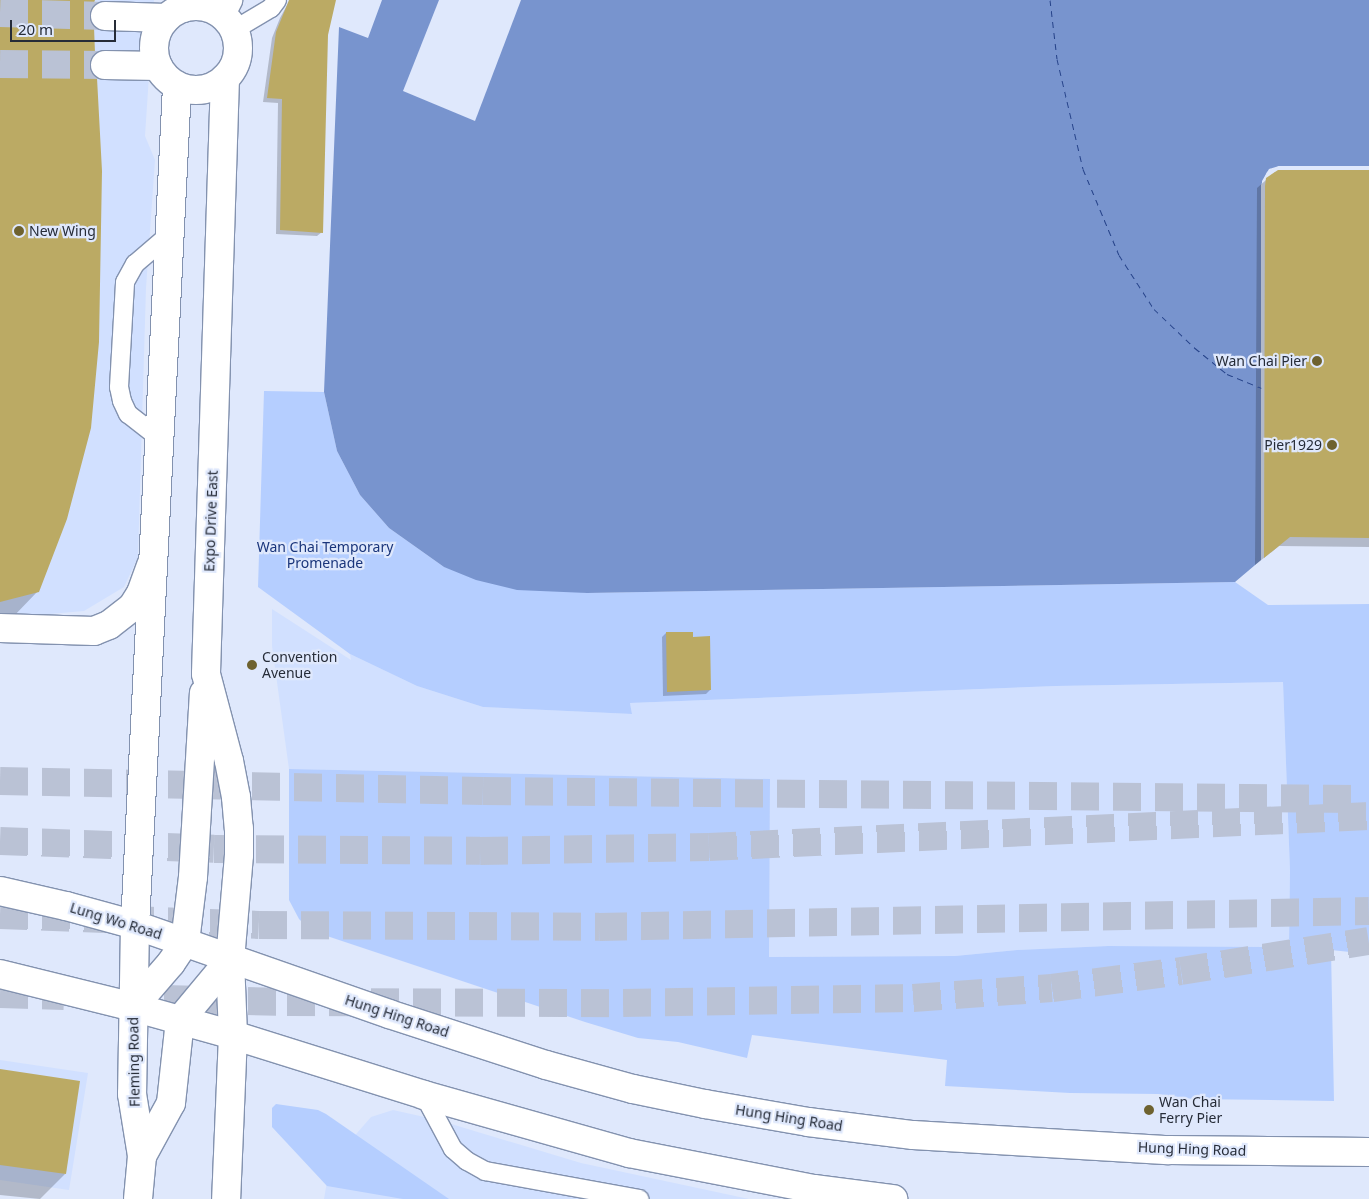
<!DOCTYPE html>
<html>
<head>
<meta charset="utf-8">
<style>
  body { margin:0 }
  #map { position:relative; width:1369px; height:1199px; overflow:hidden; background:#dfe8fc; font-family:"Noto Sans",sans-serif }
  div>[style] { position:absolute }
  .built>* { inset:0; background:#d1e0ff }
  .green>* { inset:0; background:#b5ceff }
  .water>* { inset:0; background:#7894ce }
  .pier>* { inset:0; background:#dfe8fc }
  .shadow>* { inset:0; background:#0003 }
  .ferry>* { height:1px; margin-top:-0.5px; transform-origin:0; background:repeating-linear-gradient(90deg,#254289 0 6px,transparent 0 11px) }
  .building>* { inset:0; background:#bbaa64 }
  .minor-tunnel>* { height:28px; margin-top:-14px; transform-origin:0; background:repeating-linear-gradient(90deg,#bac2d5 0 28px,transparent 0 42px) }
  .tertiary-tunnel>* { height:28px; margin-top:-14px; transform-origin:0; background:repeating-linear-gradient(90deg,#bac2d5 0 28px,transparent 0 42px) }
  .trunk-tunnel>* { height:28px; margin-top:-14px; transform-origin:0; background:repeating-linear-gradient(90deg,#bac2d5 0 28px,transparent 0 42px) }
  .motorway-tunnel>* { height:28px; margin-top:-14px; transform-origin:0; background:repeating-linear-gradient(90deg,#bac2d5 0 28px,transparent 0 42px) }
  .roads { filter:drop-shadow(1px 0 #8392af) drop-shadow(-1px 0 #8392af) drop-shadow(0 1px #8392af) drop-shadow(0 -1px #8392af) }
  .service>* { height:18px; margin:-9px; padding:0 9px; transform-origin:9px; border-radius:9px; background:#fff }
  .minor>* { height:28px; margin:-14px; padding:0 14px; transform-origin:14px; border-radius:14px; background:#fff }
  .tertiary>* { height:28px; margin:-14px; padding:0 14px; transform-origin:14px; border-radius:14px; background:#fff }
  .tertiary>.ring { margin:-14px; padding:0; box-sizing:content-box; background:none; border:28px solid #fff; border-radius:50% }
  .secondary>* { height:28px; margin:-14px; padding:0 14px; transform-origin:14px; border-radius:14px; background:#fff }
  .dots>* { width:14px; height:14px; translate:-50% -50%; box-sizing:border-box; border:2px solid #dfe8fc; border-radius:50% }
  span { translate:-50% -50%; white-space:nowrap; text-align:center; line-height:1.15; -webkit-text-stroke:4.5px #dfe8fc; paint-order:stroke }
  .poi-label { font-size:14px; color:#262c38 }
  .left { translate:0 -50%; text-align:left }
  .right { translate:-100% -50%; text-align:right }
  .street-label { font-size:14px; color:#262c38 }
  .park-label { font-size:14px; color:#1a357b }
  .scale { position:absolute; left:10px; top:20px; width:106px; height:22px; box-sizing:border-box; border:2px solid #262c38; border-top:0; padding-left:6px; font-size:15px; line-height:18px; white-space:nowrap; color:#262c38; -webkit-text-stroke:4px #dfe8fc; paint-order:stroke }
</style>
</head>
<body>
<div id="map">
  <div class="built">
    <div style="clip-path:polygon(0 0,154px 0,145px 136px,155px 160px,146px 288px,138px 557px,124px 587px,84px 611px,3px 618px,0 624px)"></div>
    <div style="clip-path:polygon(272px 609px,351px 660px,350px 654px,417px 686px,483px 707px,632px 714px,630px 703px,1056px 686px,1283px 682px,1290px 871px,1289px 947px,1108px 946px,1017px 950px,955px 956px,768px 957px,770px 779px,289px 769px,272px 646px)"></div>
    <div style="clip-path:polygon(0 1060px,88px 1073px,69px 1190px,0 1180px)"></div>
    <div style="clip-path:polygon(393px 1110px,438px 1120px,581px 1163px,749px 1199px,324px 1199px,330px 1164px,371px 1117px)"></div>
  </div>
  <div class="green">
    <div style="clip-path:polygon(264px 391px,324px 392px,337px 451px,360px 495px,389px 528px,444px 567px,587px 593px,1235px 582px,1268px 605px,1369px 604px,1369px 954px,1331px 950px,1334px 1101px,1193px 1099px,1158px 1094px,1070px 1093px,945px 1086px,947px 1060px,752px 1035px,747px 1058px,678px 1042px,638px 1038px,585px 1022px,318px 933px,307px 927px,299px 919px,289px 900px,289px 769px,770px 779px,769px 957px,955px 956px,1017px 950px,1108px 946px,1289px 947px,1290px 871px,1283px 682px,1056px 686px,630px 703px,632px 714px,483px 707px,417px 686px,350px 654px,258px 587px)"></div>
    <div style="clip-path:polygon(276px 1104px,318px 1110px,326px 1114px,449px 1199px,403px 1199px,327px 1186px,272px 1127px,272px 1108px)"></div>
  </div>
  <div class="water">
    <div style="clip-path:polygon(382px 0,1369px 0,1369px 166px,1279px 166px,1269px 169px,1262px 181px,1261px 560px,1235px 582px,587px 593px,517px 590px,476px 580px,444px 567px,389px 528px,360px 495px,337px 451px,324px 392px,339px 27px,368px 38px)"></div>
  </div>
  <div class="pier">
    <div style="clip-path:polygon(439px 0,521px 0,475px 121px,403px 91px)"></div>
    <div style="clip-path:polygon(1279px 166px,1369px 166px,1369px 169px,1280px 169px,1271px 172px,1265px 178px,1264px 558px,1261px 560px,1261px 185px,1267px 172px)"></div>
  </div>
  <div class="shadow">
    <div style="clip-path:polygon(0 0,94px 0,88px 16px,88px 65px,38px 591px,12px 618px,0 621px)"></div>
    <div style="clip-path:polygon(290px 0,335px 0,326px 35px,322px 232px,317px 236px,276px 234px,278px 103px,263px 102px,272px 38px,280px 18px)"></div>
    <div style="clip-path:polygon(1369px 171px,1369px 547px,1279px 546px,1255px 565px,1257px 188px,1275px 172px)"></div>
    <div style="clip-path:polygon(666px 633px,710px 690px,706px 694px,663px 696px,662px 637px)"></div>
    <div style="clip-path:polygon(0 1070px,65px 1174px,40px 1199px,0 1195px)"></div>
  </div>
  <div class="ferry">
    <div style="left:1050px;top:0;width:59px;rotate:83.2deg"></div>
    <div style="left:1057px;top:59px;width:113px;rotate:76.7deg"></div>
    <div style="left:1083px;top:169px;width:93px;rotate:67.3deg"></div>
    <div style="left:1119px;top:255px;width:64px;rotate:57.1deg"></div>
    <div style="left:1154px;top:309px;width:57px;rotate:43.6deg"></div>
    <div style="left:1195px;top:348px;width:41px;rotate:39.1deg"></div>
    <div style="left:1227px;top:374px;width:37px;rotate:22deg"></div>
  </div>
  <div class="building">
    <div style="clip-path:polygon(0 0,95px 0,89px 16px,94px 27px,95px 53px,89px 65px,92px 73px,97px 78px,102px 171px,99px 342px,91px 428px,67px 519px,39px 592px,0 602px)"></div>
    <div style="clip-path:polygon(289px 0,336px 0,328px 35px,323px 233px,280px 230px,282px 99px,267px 98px,276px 32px)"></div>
    <div style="clip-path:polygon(1278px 170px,1369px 170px,1369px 538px,1290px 537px,1264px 558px,1265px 186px,1266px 178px)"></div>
    <div style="clip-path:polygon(666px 632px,693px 632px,693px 637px,710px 636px,711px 690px,667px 692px)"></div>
    <div style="clip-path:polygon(0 1069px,80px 1081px,66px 1174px,0 1165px)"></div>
  </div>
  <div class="minor-tunnel">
    <div style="left:0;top:64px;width:105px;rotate:0.5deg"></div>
  </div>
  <div class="tertiary-tunnel">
    <div style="left:0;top:13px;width:105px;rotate:1.6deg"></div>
  </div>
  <div class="trunk-tunnel">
    <div style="left:0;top:915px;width:259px;rotate:2.2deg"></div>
    <div style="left:259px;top:925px;width:340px;rotate:0.3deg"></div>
    <div style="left:599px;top:927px;width:770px;rotate:-1.19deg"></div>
  </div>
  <div class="motorway-tunnel">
    <div style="left:0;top:781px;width:483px;rotate:1.2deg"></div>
    <div style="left:483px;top:791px;width:875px;rotate:0.52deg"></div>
    <div style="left:0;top:841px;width:214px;rotate:2.1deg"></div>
    <div style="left:214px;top:849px;width:266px;rotate:0.4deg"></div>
    <div style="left:480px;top:851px;width:229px;rotate:-1deg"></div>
    <div style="left:709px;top:847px;width:661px;rotate:-2.69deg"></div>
    <div style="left:0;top:994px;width:64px;rotate:1.8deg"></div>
    <div style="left:122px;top:998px;width:165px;rotate:1.4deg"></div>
    <div style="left:287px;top:1002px;width:336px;rotate:0.2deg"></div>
    <div style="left:623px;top:1003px;width:290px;rotate:-1deg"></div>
    <div style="left:913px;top:998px;width:139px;rotate:-4.1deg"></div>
    <div style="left:1052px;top:988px;width:130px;rotate:-7.5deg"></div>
    <div style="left:1181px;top:971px;width:190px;rotate:-9.1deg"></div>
  </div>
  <div class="roads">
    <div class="service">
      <div style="left:234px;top:30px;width:43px;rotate:-30.7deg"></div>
      <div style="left:271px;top:8px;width:10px;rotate:-53deg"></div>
      <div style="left:159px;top:438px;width:39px;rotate:-142deg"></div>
      <div style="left:128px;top:414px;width:14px;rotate:-115deg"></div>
      <div style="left:122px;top:401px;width:14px;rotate:-102deg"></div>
      <div style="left:119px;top:387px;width:105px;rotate:-86.7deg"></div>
      <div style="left:125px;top:282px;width:21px;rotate:-61deg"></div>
      <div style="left:135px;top:264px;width:46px;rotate:-40.6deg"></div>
      <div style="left:424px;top:1095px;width:61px;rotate:61.8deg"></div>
      <div style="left:453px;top:1149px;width:18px;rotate:41deg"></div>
      <div style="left:467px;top:1161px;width:21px;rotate:29deg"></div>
      <div style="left:485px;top:1171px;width:157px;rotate:10.3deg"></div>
    </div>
    <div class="minor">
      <div style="left:183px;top:8px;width:8px;rotate:-90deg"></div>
      <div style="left:221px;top:14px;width:16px;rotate:-63deg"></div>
      <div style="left:105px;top:65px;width:53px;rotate:1.1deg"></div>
      <div style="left:0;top:628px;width:94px;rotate:1.8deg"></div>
      <div style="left:94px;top:631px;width:16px;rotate:-22deg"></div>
      <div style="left:109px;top:625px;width:31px;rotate:-38deg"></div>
      <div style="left:133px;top:606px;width:15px;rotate:-58deg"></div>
      <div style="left:141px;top:593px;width:30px;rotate:-70deg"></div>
    </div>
    <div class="tertiary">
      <div class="ring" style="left:154px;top:6px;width:56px;height:56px"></div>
      <div style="left:105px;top:16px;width:61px;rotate:1.9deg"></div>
      <div style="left:135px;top:925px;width:840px;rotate:-87.13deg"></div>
    </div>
    <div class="secondary">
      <div style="left:225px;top:78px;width:596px;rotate:91.83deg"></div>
      <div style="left:206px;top:674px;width:90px;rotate:75.2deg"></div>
      <div style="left:229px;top:761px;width:37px;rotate:79deg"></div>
      <div style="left:236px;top:797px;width:32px;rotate:85deg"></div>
      <div style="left:239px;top:829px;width:26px;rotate:90deg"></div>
      <div style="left:239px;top:855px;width:105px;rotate:94.9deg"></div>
      <div style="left:230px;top:960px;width:75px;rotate:87.7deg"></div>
      <div style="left:233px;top:1035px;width:164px;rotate:92.4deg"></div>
      <div style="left:0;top:891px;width:68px;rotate:12.8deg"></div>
      <div style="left:66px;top:906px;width:72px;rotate:15.4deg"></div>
      <div style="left:135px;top:925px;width:269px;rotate:19.3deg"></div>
      <div style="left:389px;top:1014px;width:165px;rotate:18deg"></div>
      <div style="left:546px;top:1065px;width:90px;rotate:15.4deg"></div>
      <div style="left:633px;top:1089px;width:74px;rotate:11.8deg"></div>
      <div style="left:705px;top:1104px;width:105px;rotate:9.9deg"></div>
      <div style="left:808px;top:1122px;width:106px;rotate:7.1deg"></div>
      <div style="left:913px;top:1135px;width:256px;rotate:3.4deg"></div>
      <div style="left:1169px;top:1150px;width:200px;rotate:0.6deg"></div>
      <div style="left:135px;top:925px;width:169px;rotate:91deg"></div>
      <div style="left:132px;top:1094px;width:63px;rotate:80.8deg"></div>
      <div style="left:142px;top:1156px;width:43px;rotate:95.3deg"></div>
      <div style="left:0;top:974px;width:137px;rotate:13.9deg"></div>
      <div style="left:133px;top:1007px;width:104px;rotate:15.6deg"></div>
      <div style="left:233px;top:1035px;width:200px;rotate:17.4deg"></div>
      <div style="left:424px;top:1095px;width:213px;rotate:15.8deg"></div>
      <div style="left:629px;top:1153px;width:188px;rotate:11deg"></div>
      <div style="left:814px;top:1189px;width:80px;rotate:7.2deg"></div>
      <div style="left:133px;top:1007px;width:58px;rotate:-49.2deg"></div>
      <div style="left:171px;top:963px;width:25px;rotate:-56deg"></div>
      <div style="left:185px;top:942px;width:65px;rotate:-83deg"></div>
      <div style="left:193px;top:877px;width:184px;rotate:-86.6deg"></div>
      <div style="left:142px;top:1156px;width:60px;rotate:-61.3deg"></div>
      <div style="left:171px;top:1103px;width:83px;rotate:-83.8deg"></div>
      <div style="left:180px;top:1020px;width:78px;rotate:-50.2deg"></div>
    </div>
  </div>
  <div class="dots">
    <div style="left:19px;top:231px;background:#6e622f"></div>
    <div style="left:1317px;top:361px;background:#6e622f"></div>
    <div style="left:1332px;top:445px;background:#6e622f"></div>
    <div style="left:252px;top:665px;background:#6e622f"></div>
    <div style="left:1149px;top:1110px;background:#6e622f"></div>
  </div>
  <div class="poi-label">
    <span class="left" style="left:29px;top:231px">New Wing</span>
    <span class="right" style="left:1307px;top:361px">Wan Chai Pier</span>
    <span class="right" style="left:1322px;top:445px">Pier1929</span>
    <span class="left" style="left:262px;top:665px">Convention<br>Avenue</span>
    <span class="left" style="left:1159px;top:1110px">Wan Chai<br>Ferry Pier</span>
  </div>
  <div class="street-label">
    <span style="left:211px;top:521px;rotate:-88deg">Expo Drive East</span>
    <span style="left:116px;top:921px;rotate:17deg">Lung Wo Road</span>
    <span style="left:397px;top:1016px;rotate:18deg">Hung Hing Road</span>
    <span style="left:134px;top:1062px;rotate:-91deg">Fleming Road</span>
    <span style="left:789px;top:1118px;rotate:9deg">Hung Hing Road</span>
    <span style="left:1192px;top:1149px;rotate:2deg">Hung Hing Road</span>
  </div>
  <div class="park-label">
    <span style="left:325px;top:555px">Wan Chai Temporary<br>Promenade</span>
  </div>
  <div class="scale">20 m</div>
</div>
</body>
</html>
